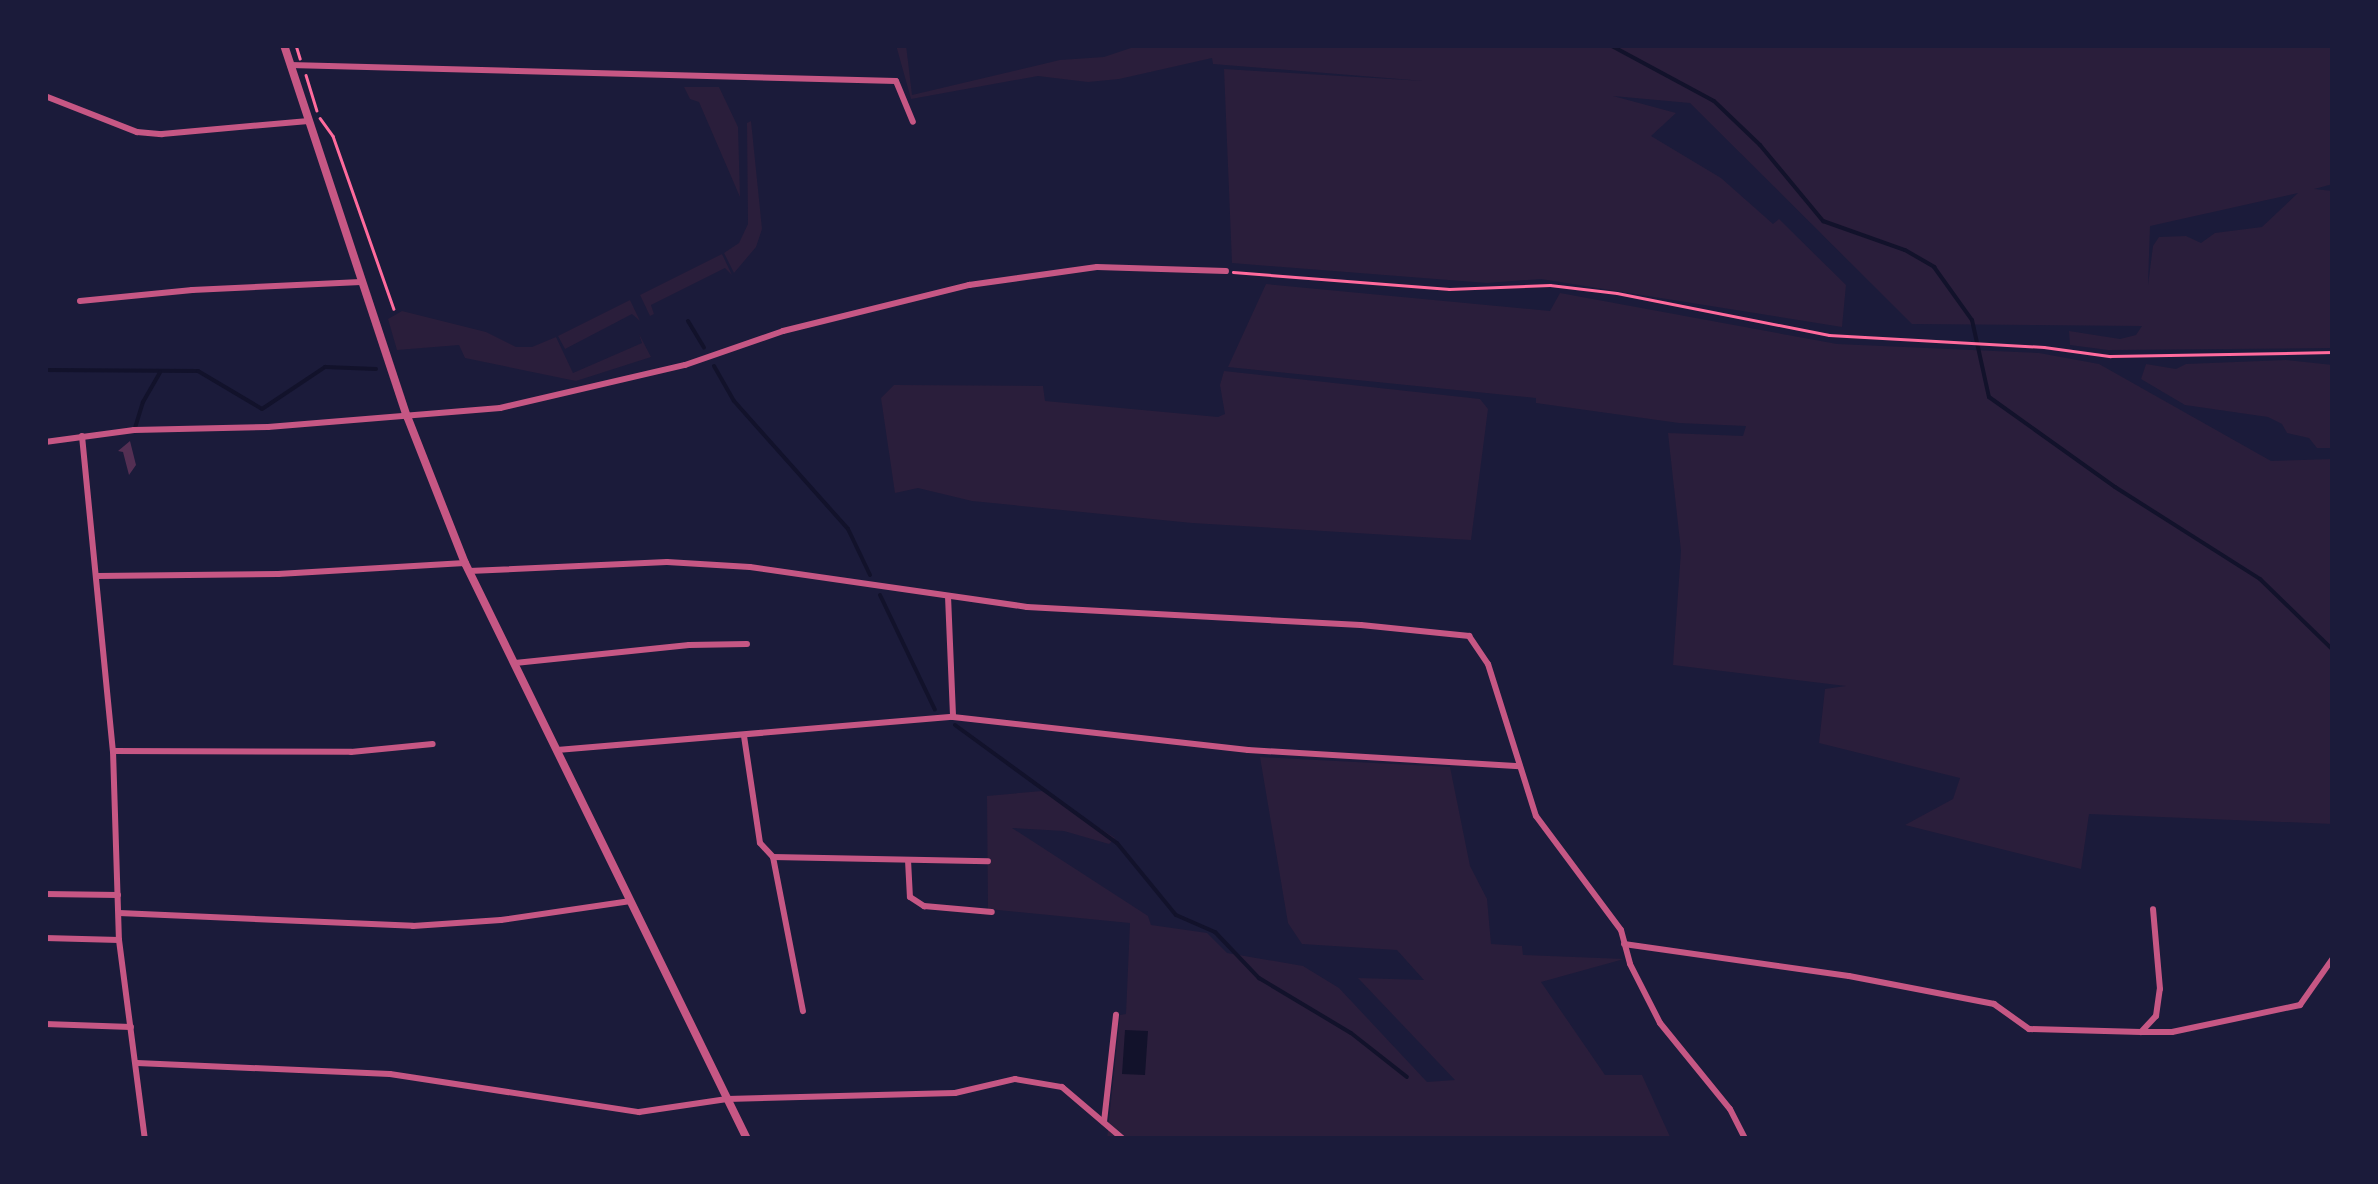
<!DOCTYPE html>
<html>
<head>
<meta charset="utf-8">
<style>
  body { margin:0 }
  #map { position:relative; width:2378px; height:1184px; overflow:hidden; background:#1b1b3a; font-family:Rubik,sans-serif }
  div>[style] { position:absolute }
  .green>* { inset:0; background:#2a1e3b }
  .water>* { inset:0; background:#12122b }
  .stream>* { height:4px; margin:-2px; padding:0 2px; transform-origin:2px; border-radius:2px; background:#12122b }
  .building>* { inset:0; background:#542f53 }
  .path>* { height:2.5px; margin:-1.25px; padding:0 1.25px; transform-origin:1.25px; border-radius:1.25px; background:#ff6b9d }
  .minor>* { height:6px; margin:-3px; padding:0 3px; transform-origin:3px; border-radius:3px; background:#c65784 }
  .tertiary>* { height:8px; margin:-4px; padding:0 4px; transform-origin:4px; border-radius:4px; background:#c65784 }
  span { translate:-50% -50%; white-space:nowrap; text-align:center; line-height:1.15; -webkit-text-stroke:8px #1b1b3a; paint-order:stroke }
  .frame { position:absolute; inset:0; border:48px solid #1b1b3a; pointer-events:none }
</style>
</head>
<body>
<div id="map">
  <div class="green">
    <div style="clip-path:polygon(evenodd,896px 45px,906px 45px,912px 95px,1060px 60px,1104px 57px,1140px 45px,2333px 45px,2333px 184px,2314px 189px,2333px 191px,2333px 348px,2108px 350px,2070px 345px,2069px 331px,2120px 339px,2136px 335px,2142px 326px,1912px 324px,1690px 103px,1613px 96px,1676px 113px,1651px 136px,1721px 178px,1773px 224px,1779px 219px,1846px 285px,1842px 327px,1541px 279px,1487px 283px,1232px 263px,1224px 69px,1424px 81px,1213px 64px,1212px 58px,1119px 79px,1088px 82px,1038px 76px,911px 99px,896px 45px,2298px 193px,2262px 227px,2215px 233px,2201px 243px,2186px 236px,2159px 237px,2153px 246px,2148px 285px,2150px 226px,2298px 193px)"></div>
    <div style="clip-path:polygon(684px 87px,719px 87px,738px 127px,740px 197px,699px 102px,690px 99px)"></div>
    <div style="clip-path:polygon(751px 121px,762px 229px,756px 247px,734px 273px,724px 253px,739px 243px,748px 224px,747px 123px)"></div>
    <div style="clip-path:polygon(722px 254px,732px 275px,725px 268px,651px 305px,654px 314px,650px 316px,640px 295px)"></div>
    <div style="clip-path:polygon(1266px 284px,1550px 311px,1560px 293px,1837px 344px,2039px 353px,2099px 364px,2271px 461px,2333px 459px,2333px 824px,2089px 814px,2081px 869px,1905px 825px,1953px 799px,1960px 778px,1819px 743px,1825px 689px,1846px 686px,1673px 665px,1681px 551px,1668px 433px,1743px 436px,1746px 426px,1679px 423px,1536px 403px,1536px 398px,1228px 367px)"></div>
    <div style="clip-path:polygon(630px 300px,640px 321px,632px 314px,565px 349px,558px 336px)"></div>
    <div style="clip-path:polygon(402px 311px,486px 332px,516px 347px,532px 347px,556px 337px,573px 373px,642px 343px,639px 334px,651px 357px,576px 381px,465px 358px,459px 345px,397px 350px,388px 319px)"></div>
    <div style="clip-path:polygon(2286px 360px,2333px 365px,2333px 448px,2317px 448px,2309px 438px,2287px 433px,2282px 424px,2268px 417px,2185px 405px,2141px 379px,2146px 364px,2176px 369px,2186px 364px)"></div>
    <div style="clip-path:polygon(1224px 371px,1480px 399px,1488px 409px,1471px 540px,1192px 523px,972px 501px,918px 488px,895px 493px,881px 398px,894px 385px,1043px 386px,1045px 401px,1218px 417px,1225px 414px,1220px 385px)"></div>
    <div style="clip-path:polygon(1260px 757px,1450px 767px,1470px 866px,1487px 899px,1491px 944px,1522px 946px,1523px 955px,1624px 959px,1541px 982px,1605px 1075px,1642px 1075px,1671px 1139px,1107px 1139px,1120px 1015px,1126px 1014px,1130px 923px,988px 909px,987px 796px,1042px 791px,1115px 838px,1109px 844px,1064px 831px,1012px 828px,1148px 916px,1151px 925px,1207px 933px,1227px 953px,1303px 966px,1339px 988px,1427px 1082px,1455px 1080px,1358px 978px,1424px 980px,1397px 950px,1302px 944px,1288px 923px)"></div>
  </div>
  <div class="water">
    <div style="clip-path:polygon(1125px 1030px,1148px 1031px,1145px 1075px,1122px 1074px)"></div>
  </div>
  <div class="stream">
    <div style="left:1610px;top:45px;width:118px;rotate:28.3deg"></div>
    <div style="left:1714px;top:101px;width:64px;rotate:43.7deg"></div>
    <div style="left:1760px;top:145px;width:99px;rotate:50.3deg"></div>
    <div style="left:1823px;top:221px;width:87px;rotate:19.5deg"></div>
    <div style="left:1905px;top:250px;width:34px;rotate:30deg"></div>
    <div style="left:1934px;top:267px;width:65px;rotate:54.4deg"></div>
    <div style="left:1972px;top:320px;width:79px;rotate:77.6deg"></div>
    <div style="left:1989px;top:397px;width:155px;rotate:35.5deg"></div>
    <div style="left:2115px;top:487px;width:172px;rotate:32.4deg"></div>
    <div style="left:2260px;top:579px;width:102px;rotate:44.2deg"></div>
    <div style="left:688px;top:321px;width:31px;rotate:59deg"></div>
    <div style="left:714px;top:366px;width:40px;rotate:60.3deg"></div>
    <div style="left:734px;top:401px;width:171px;rotate:48.3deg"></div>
    <div style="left:848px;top:529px;width:51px;rotate:64.4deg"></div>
    <div style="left:45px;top:370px;width:153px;rotate:0.4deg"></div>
    <div style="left:198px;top:371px;width:74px;rotate:30.7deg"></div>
    <div style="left:262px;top:409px;width:76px;rotate:-33.7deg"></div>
    <div style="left:325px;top:367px;width:51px;rotate:2.2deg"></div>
    <div style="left:135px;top:428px;width:27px;rotate:-73deg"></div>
    <div style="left:143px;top:402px;width:34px;rotate:-60deg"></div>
    <div style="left:880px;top:595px;width:127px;rotate:64.4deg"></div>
    <div style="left:955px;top:725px;width:200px;rotate:36.1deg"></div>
    <div style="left:1117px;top:843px;width:93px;rotate:50.7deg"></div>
    <div style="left:1176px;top:915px;width:43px;rotate:23.6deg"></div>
    <div style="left:1215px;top:932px;width:64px;rotate:46.3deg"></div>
    <div style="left:1259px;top:978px;width:107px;rotate:30.9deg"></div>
    <div style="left:1351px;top:1033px;width:71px;rotate:38.2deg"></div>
  </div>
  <div class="building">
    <div style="clip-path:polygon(130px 441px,136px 465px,129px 475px,123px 452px,118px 451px)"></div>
  </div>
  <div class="path">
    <div style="left:296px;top:45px;width:14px;rotate:73deg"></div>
    <div style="left:306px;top:75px;width:37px;rotate:73deg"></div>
    <div style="left:320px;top:118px;width:22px;rotate:54deg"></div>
    <div style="left:333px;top:136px;width:183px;rotate:70.6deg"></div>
    <div style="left:1233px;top:272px;width:217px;rotate:4.5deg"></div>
    <div style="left:1449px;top:289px;width:101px;rotate:-2.3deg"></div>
    <div style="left:1550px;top:285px;width:67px;rotate:6.8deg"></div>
    <div style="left:1617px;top:293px;width:216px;rotate:11.2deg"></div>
    <div style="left:1829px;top:335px;width:215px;rotate:3.2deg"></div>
    <div style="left:2044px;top:347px;width:67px;rotate:7.8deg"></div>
    <div style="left:2110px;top:356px;width:223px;rotate:-1deg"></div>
  </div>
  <div class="minor">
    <div style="left:290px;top:65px;width:606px;rotate:1.51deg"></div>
    <div style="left:896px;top:81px;width:44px;rotate:67.5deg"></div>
    <div style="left:45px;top:96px;width:99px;rotate:21.4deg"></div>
    <div style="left:137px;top:132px;width:25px;rotate:5deg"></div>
    <div style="left:162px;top:134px;width:147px;rotate:-5.1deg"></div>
    <div style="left:80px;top:301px;width:113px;rotate:-5.6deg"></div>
    <div style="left:192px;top:290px;width:169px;rotate:-2.7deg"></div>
    <div style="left:82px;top:436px;width:317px;rotate:84.4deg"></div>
    <div style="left:113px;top:751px;width:189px;rotate:88.2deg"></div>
    <div style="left:119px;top:940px;width:201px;rotate:82.6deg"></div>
    <div style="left:45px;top:442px;width:90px;rotate:-7.7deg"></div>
    <div style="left:134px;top:430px;width:134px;rotate:-1.3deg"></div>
    <div style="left:268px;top:427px;width:233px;rotate:-4.7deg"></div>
    <div style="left:500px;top:408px;width:190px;rotate:-13.1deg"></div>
    <div style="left:685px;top:365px;width:104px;rotate:-19.1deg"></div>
    <div style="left:783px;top:331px;width:192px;rotate:-13.9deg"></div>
    <div style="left:969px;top:285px;width:129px;rotate:-8deg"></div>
    <div style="left:1097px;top:267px;width:129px;rotate:1.8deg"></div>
    <div style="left:469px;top:571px;width:198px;rotate:-2.6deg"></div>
    <div style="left:667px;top:562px;width:83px;rotate:3.4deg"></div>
    <div style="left:750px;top:567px;width:280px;rotate:8.2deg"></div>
    <div style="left:1027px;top:607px;width:334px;rotate:3.1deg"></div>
    <div style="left:1361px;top:625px;width:109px;rotate:5.8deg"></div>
    <div style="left:1469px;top:636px;width:34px;rotate:56deg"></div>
    <div style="left:1488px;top:664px;width:159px;rotate:72.5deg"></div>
    <div style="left:1536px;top:816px;width:142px;rotate:53.3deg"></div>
    <div style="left:1621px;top:930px;width:35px;rotate:75deg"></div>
    <div style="left:1630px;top:964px;width:66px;rotate:63deg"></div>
    <div style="left:1660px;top:1023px;width:111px;rotate:50.9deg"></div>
    <div style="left:1730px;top:1109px;width:34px;rotate:63deg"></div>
    <div style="left:97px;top:576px;width:181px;rotate:-0.6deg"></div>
    <div style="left:278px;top:574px;width:187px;rotate:-3.4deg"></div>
    <div style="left:948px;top:596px;width:121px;rotate:87.6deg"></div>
    <div style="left:515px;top:663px;width:175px;rotate:-5.9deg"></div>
    <div style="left:689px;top:645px;width:58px;rotate:-1deg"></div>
    <div style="left:744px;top:736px;width:108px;rotate:81.5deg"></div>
    <div style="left:760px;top:843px;width:19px;rotate:47deg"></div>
    <div style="left:773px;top:857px;width:215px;rotate:1.1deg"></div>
    <div style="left:557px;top:750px;width:397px;rotate:-4.8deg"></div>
    <div style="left:953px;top:717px;width:297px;rotate:6.4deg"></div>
    <div style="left:1248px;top:750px;width:272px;rotate:3.4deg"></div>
    <div style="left:113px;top:751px;width:238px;rotate:0.2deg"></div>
    <div style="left:351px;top:752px;width:82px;rotate:-5.6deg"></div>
    <div style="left:773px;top:857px;width:157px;rotate:79deg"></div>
    <div style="left:908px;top:860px;width:37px;rotate:87deg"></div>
    <div style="left:910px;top:897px;width:17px;rotate:33deg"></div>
    <div style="left:924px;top:906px;width:68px;rotate:5deg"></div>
    <div style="left:45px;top:894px;width:73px;rotate:0.8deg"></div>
    <div style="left:119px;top:913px;width:294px;rotate:2.5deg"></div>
    <div style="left:413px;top:926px;width:88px;rotate:-3.9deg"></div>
    <div style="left:501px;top:920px;width:131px;rotate:-8.3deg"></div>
    <div style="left:45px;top:938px;width:74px;rotate:1.5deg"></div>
    <div style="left:1624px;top:944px;width:227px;rotate:8.1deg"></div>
    <div style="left:1849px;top:976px;width:148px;rotate:10.9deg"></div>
    <div style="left:1994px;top:1004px;width:43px;rotate:35.5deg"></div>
    <div style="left:2029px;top:1029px;width:112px;rotate:1.5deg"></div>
    <div style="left:2141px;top:1032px;width:22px;rotate:-47deg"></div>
    <div style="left:2156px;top:1016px;width:27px;rotate:-82deg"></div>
    <div style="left:2160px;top:989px;width:80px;rotate:-95deg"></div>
    <div style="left:45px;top:1024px;width:86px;rotate:2deg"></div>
    <div style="left:2142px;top:1032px;width:30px"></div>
    <div style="left:2172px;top:1032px;width:131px;rotate:-11.9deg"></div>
    <div style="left:2300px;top:1005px;width:57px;rotate:-54.9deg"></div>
    <div style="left:137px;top:1063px;width:253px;rotate:2.5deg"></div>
    <div style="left:390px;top:1074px;width:252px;rotate:8.7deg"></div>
    <div style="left:639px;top:1112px;width:89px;rotate:-8.4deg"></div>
    <div style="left:727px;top:1099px;width:228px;rotate:-1.5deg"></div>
    <div style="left:955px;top:1093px;width:62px;rotate:-13.1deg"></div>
    <div style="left:1015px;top:1079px;width:48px;rotate:9.7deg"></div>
    <div style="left:1062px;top:1087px;width:80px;rotate:40.4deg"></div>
    <div style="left:1104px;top:1122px;width:108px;rotate:-83.6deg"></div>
  </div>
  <div class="tertiary">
    <div style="left:284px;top:45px;width:391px;rotate:71.7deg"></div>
    <div style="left:407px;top:416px;width:158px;rotate:68.5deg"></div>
    <div style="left:465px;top:563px;width:641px;rotate:63.91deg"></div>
  </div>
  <div class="frame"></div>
</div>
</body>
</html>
